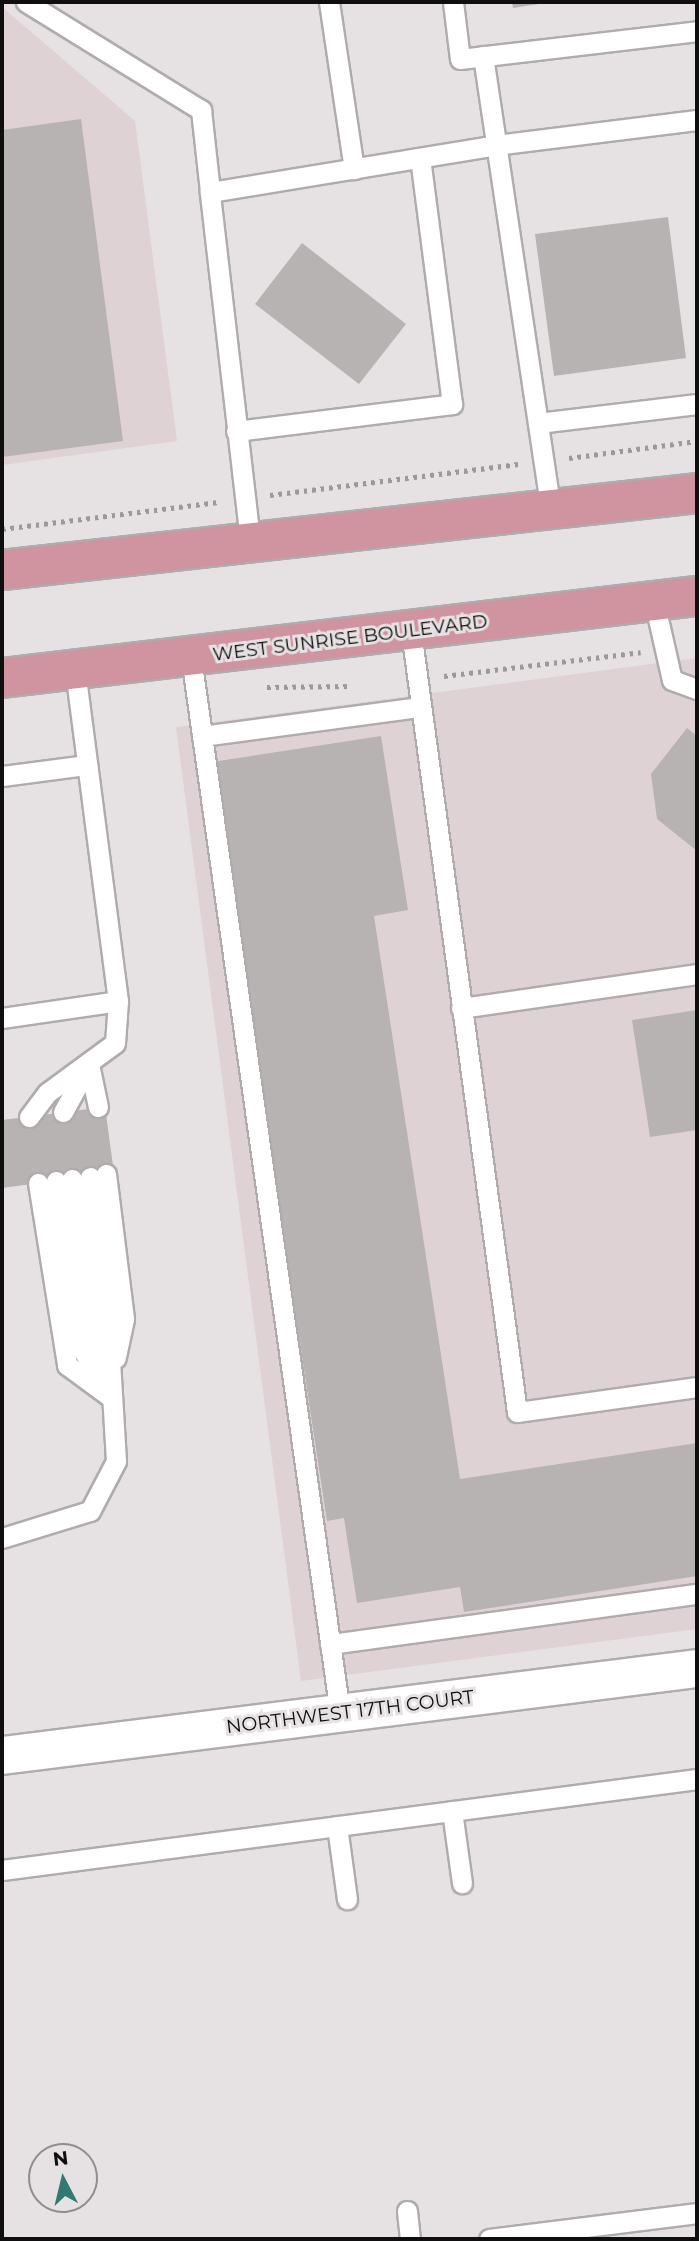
<!DOCTYPE html>
<html>
<head>
<meta charset="utf-8">
<style>
  body { margin:0 }
  #map { position:relative; width:699px; height:2241px; overflow:hidden; background:#e6e1e2; font-family:Montserrat,sans-serif }
  div>[style] { position:absolute }
  .built>* { inset:0; background:#dfd2d4 }
  .building>* { inset:0; background:#b7b3b3 }
  .path>* { height:4.5px; margin-top:-2.25px; transform-origin:0; background:repeating-linear-gradient(90deg,#9c9999 0 3.5px,transparent 0 8.5px) }
  .roads { filter:drop-shadow(2px 0 #b0abac) drop-shadow(-2px 0 #b0abac) drop-shadow(0 2px #b0abac) drop-shadow(0 -2px #b0abac) }
  .service>* { height:19px; margin:-9.5px; padding:0 9.5px; transform-origin:9.5px; border-radius:9.5px; background:#fff }
  .minor>* { height:37px; margin:-18.5px; padding:0 18.5px; transform-origin:18.5px; border-radius:18.5px; background:#fff }
  .trunk>* { height:38px; margin:-19px; padding:0 19px; transform-origin:19px; border-radius:19px; background:#cf94a0 }
  span { translate:-50% -50%; white-space:nowrap; text-align:center; line-height:1.15; -webkit-text-stroke:6px #e6e1e2; paint-order:stroke }
  .street-label { font-size:19px; color:#100f0f }
  .frame { position:absolute; inset:0; border:4px solid #100f0f; pointer-events:none }
  .north { position:absolute; left:28px; top:2143px; width:70px; height:70px; box-sizing:border-box; background:#e6e1e2; border:2px solid #908d8e; border-radius:50%; rotate:353deg; font-size:19px; font-weight:700; line-height:28px; text-align:center; color:#100f0f }
  .north::after { content:''; display:block; margin:auto; width:24px; height:32px; background:#327972; clip-path:polygon(50% 0,100% 100%,50% 72%,0 100%) }
</style>
</head>
<body>
<div id="map">
  <div class="built">
    <div style="clip-path:polygon(2px 7px,135px 121px,177px 441px,2px 465px)"></div>
    <div style="clip-path:polygon(697px 658px,697px 1629px,301px 1681px,176px 727px)"></div>
  </div>
  <div class="building">
    <div style="clip-path:polygon(512px 2px,545px 2px,545px 3px,513px 8px)"></div>
    <div style="clip-path:polygon(81px 119px,123px 441px,2px 457px,2px 130px)"></div>
    <div style="clip-path:polygon(668px 217px,686px 358px,554px 376px,535px 234px)"></div>
    <div style="clip-path:polygon(302px 243px,406px 324px,359px 384px,255px 304px)"></div>
    <div style="clip-path:polygon(687px 728px,697px 736px,697px 851px,657px 819px,651px 774px)"></div>
    <div style="clip-path:polygon(381px 736px,408px 910px,374px 916px,460px 1479px,697px 1443px,697px 1576px,464px 1612px,460px 1587px,357px 1603px,344px 1518px,327px 1521px,212px 762px)"></div>
    <div style="clip-path:polygon(697px 1010px,697px 1130px,650px 1137px,632px 1020px)"></div>
    <div style="clip-path:polygon(105px 1107px,114px 1173px,2px 1188px,2px 1120px)"></div>
  </div>
  <div class="path">
    <div style="left:569px;top:458px;width:129px;rotate:-7.6deg"></div>
    <div style="left:270px;top:495px;width:250px;rotate:-7.1deg"></div>
    <div style="left:2px;top:529px;width:220px;rotate:-7.1deg"></div>
    <div style="left:444px;top:676px;width:198px;rotate:-6.9deg"></div>
    <div style="left:267px;top:687px;width:85px;rotate:-0.7deg"></div>
  </div>
  <div class="roads">
    <div class="service">
      <div style="left:26px;top:2px;width:206px;rotate:31.7deg"></div>
      <div style="left:201px;top:110px;width:82px;rotate:83.7deg"></div>
      <div style="left:329px;top:2px;width:169px;rotate:81.5deg"></div>
      <div style="left:453px;top:2px;width:57px;rotate:83deg"></div>
      <div style="left:460px;top:59px;width:239px;rotate:-6.7deg"></div>
      <div style="left:483px;top:56px;width:461px;rotate:81.5deg"></div>
      <div style="left:538px;top:423px;width:160px;rotate:-6.8deg"></div>
      <div style="left:236px;top:431px;width:218px;rotate:-7.1deg"></div>
      <div style="left:452px;top:404px;width:248px;rotate:-97.4deg"></div>
      <div style="left:250px;top:540px;width:350px;rotate:-96.6deg"></div>
      <div style="left:210px;top:192px;width:290px;rotate:-9.3deg"></div>
      <div style="left:496px;top:145px;width:203px;rotate:-7.1deg"></div>
      <div style="left:654px;top:601px;width:81px;rotate:77.2deg"></div>
      <div style="left:672px;top:680px;width:27px;rotate:20deg"></div>
      <div style="left:411px;top:631px;width:788px;rotate:82.27deg"></div>
      <div style="left:517px;top:1412px;width:182px;rotate:-7.9deg"></div>
      <div style="left:191px;top:657px;width:1066px;rotate:81.97deg"></div>
      <div style="left:202px;top:736px;width:220px;rotate:-7.6deg"></div>
      <div style="left:2px;top:776px;width:86px;rotate:-7.4deg"></div>
      <div style="left:461px;top:1008px;width:238px;rotate:-8.2deg"></div>
      <div style="left:2px;top:1018px;width:117px;rotate:-8.3deg"></div>
      <div style="left:89px;top:1064px;width:44px;rotate:78.2deg"></div>
      <div style="left:63px;top:1112px;width:50px;rotate:-61.4deg"></div>
      <div style="left:29px;top:1117px;width:30px;rotate:-53deg"></div>
      <div style="left:47px;top:1093px;width:84px;rotate:-36.3deg"></div>
      <div style="left:115px;top:1043px;width:42px;rotate:-85.9deg"></div>
      <div style="left:118px;top:1001px;width:334px;rotate:-97.4deg"></div>
      <div style="left:106px;top:1174px;width:146px;rotate:82.9deg"></div>
      <div style="left:124px;top:1319px;width:40px;rotate:102deg"></div>
      <div style="left:72px;top:1179px;width:150px;rotate:82.7deg"></div>
      <div style="left:91px;top:1328px;width:38px;rotate:76deg"></div>
      <div style="left:56px;top:1181px;width:166px;rotate:81.7deg"></div>
      <div style="left:80px;top:1345px;width:51px;rotate:60.4deg"></div>
      <div style="left:38px;top:1183px;width:184px;rotate:80.9deg"></div>
      <div style="left:67px;top:1365px;width:52px;rotate:36.4deg"></div>
      <div style="left:2px;top:1538px;width:92px;rotate:-17.1deg"></div>
      <div style="left:90px;top:1511px;width:56px;rotate:-62.5deg"></div>
      <div style="left:116px;top:1461px;width:136px;rotate:-93.4deg"></div>
      <div style="left:108px;top:1325px;width:149px;rotate:-96.9deg"></div>
      <div style="left:330px;top:1644px;width:370px;rotate:-7.8deg"></div>
      <div style="left:452px;top:1811px;width:73px;rotate:82.1deg"></div>
      <div style="left:337px;top:1826px;width:74px;rotate:82.2deg"></div>
      <div style="left:2px;top:1870px;width:701px;rotate:-7.46deg"></div>
      <div style="left:407px;top:2211px;width:28px;rotate:84deg"></div>
      <div style="left:489px;top:2239px;width:210px;rotate:-7.1deg"></div>
    </div>
    <div class="minor">
      <div style="left:2px;top:1755px;width:700px;rotate:-7.14deg"></div>
    </div>
    <div class="trunk">
      <div style="left:2px;top:570px;width:699px;rotate:-6.32deg"></div>
      <div style="left:2px;top:678px;width:700px;rotate:-6.73deg"></div>
    </div>
  </div>
  <div class="street-label">
    <span style="left:350px;top:638px;rotate:-7deg">WEST SUNRISE BOULEVARD</span>
    <span style="left:350px;top:1712px;rotate:-7deg">NORTHWEST 17TH COURT</span>
  </div>
  <div class="frame"></div>
  <div class="north">N</div>
</div>
</body>
</html>
